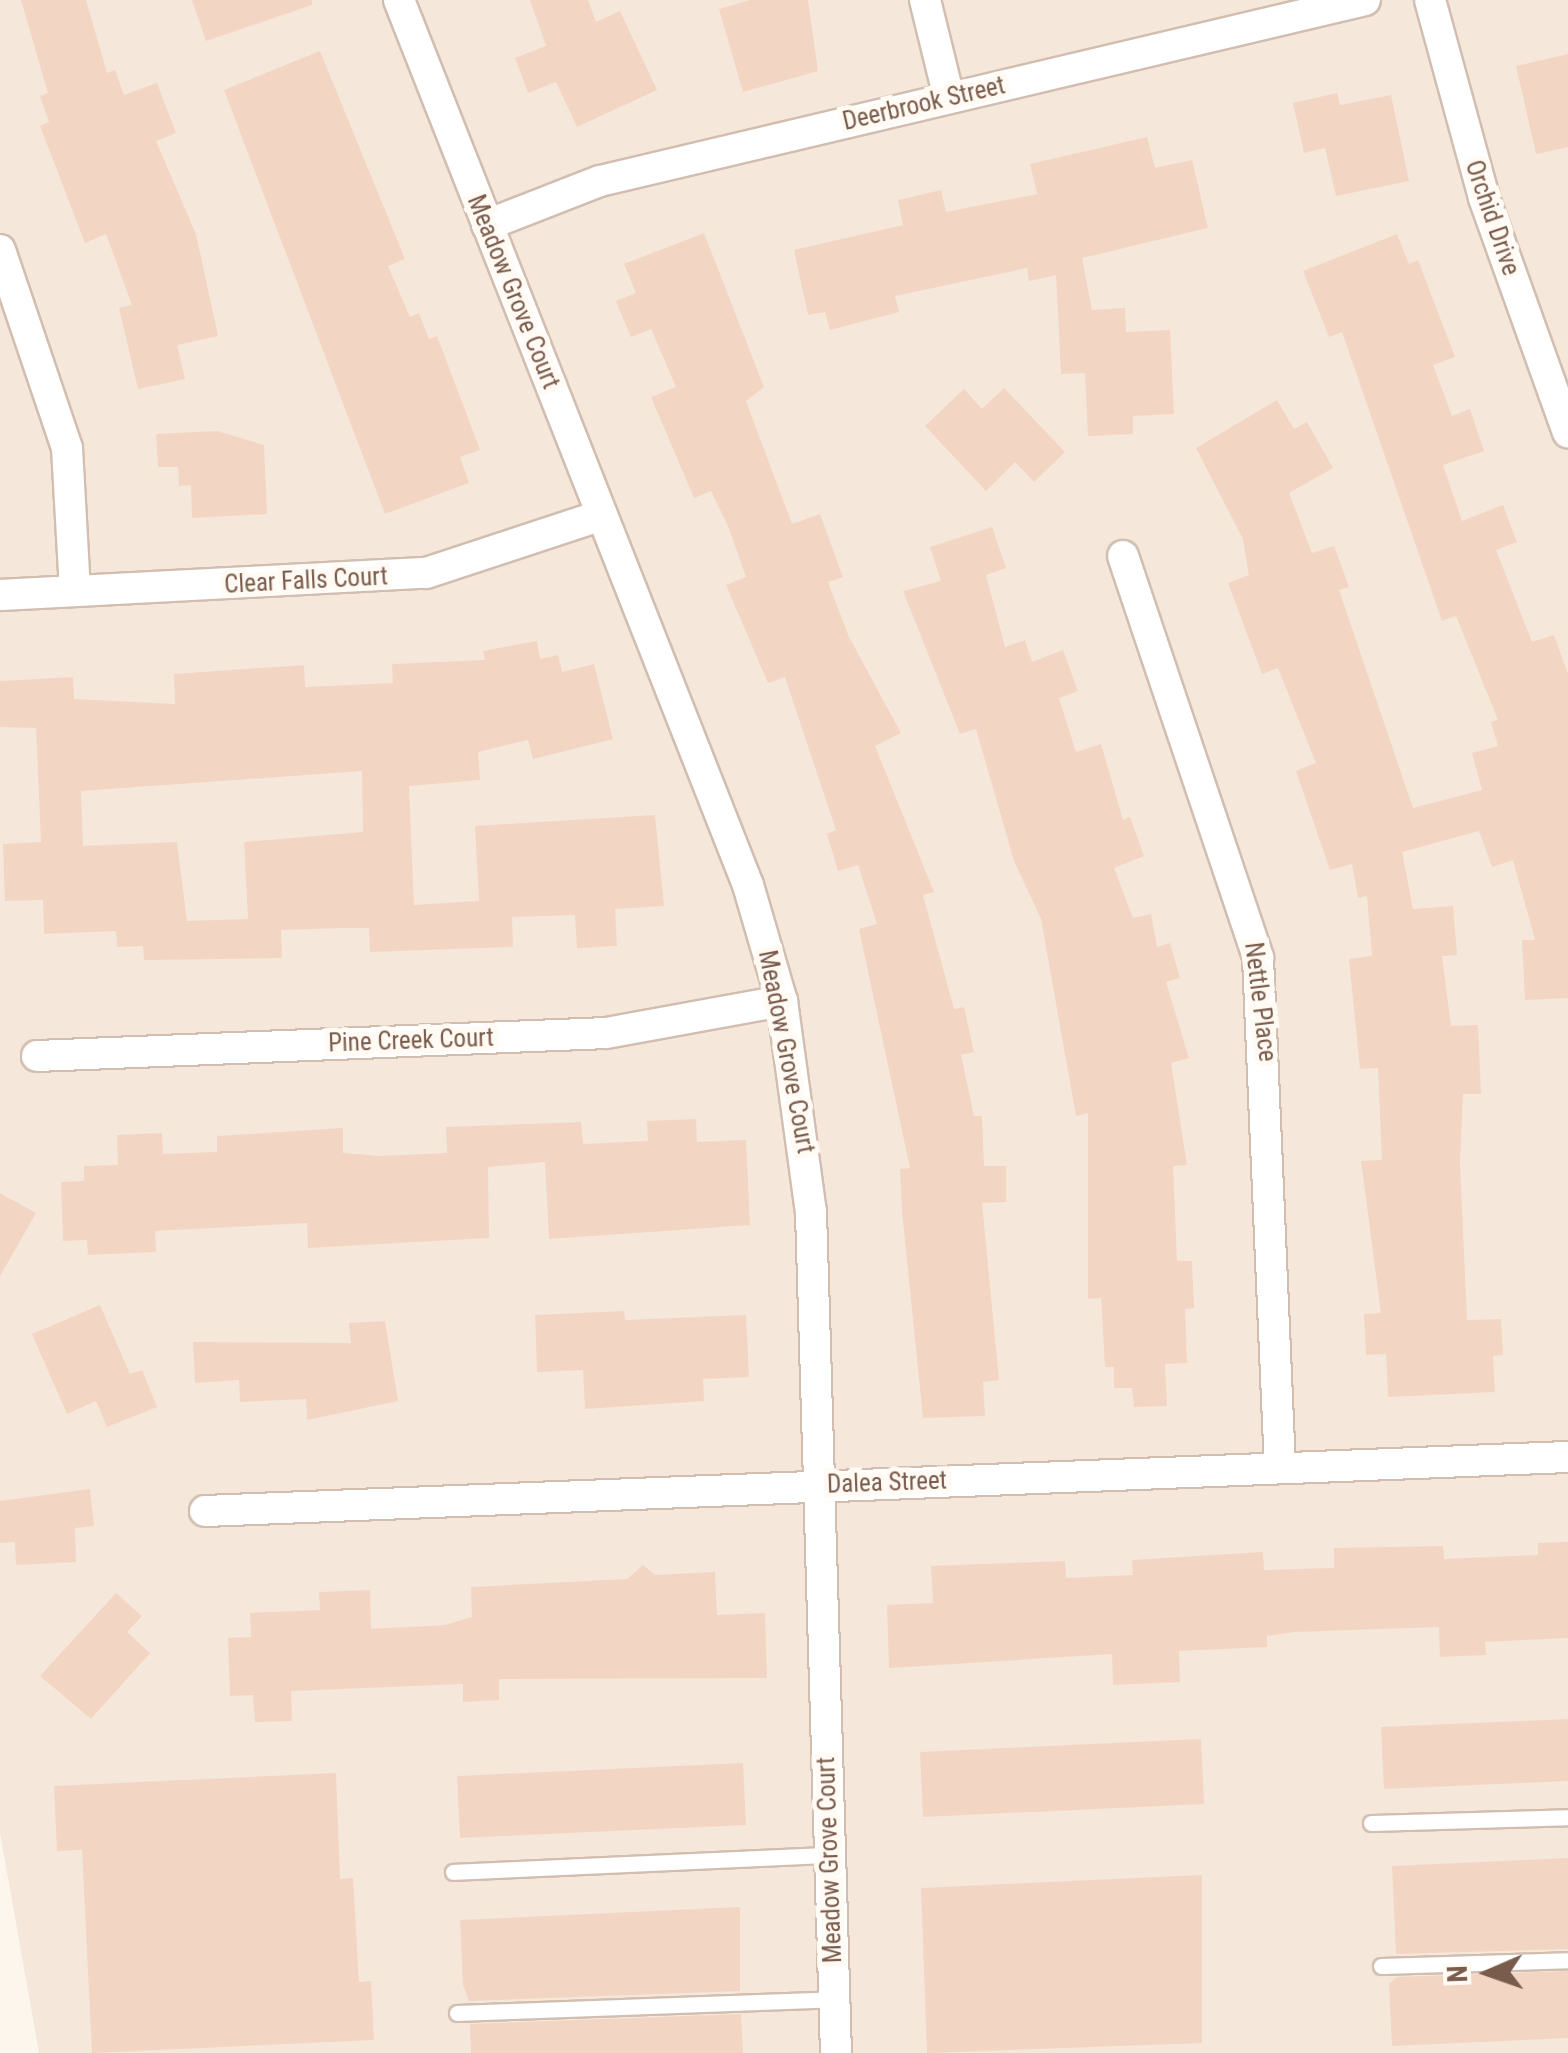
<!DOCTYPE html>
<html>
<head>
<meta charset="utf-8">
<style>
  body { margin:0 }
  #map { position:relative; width:1568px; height:2053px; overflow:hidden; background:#fdf6ec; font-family:"Roboto Condensed",sans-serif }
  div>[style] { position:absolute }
  .residential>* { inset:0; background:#f5e8da }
  .building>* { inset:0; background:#f3d5c3 }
  .roads { filter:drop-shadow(2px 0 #d1beb0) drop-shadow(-2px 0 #d1beb0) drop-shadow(0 2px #d1beb0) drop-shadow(0 -2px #d1beb0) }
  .lane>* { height:15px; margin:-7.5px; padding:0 7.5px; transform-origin:7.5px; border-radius:7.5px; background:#fff }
  .street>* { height:30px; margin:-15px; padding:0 15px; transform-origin:15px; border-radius:15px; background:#fff }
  span { translate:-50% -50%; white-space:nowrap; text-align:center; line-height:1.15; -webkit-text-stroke:10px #fffaf3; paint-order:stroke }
  .street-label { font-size:25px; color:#7a5c4d }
  .north { position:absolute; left:1438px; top:1923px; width:100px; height:100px; -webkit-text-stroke:8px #fffaf3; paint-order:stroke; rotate:268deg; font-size:28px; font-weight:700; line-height:40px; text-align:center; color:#7a5c4d }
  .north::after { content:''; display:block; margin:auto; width:35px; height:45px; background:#7a5c4d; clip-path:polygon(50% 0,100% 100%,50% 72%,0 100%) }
</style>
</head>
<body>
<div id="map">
  <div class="residential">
    <div style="clip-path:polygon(0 0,1568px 0,1568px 2053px,39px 2053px,0 1833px)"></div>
  </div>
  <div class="building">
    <div style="clip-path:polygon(21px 0,86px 0,107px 73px,115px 70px,124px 95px,157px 83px,176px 133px,156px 141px,196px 234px,218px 336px,177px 345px,185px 379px,138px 389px,119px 308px,132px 305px,106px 234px,85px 243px,40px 126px,49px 122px,40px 96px,48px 93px)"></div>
    <div style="clip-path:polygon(192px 0,312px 0,312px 5px,206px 41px)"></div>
    <div style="clip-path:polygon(530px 0,588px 0,596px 22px,620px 11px,657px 90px,577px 127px,556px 82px,528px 93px,515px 58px,546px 46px)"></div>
    <div style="clip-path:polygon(750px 0,808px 0,818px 71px,743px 92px,719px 9px)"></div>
    <div style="clip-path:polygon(320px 51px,405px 259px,388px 266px,410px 317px,419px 313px,429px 339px,437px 336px,480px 450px,460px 457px,469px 483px,385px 514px,224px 90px)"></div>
    <div style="clip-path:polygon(1568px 54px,1568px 147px,1536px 154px,1516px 66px)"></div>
    <div style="clip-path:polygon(1337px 93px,1340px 105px,1391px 95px,1409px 181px,1336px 196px,1325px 148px,1304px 153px,1293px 103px)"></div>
    <div style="clip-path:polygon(1147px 137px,1155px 168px,1192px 160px,1208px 228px,1082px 258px,1092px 310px,1125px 308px,1126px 332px,1170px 330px,1174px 414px,1133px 416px,1133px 434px,1088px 436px,1085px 373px,1061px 374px,1056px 275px,1029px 281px,1027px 268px,895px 296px,899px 312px,830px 330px,825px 312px,808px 315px,794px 250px,903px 225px,898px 200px,941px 190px,946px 212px,1037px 194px,1030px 164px)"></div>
    <div style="clip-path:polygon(704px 233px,764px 387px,746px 401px,792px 524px,820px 514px,843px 577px,828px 582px,849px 637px,901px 733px,875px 746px,934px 892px,923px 895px,954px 1009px,964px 1007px,974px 1052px,961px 1055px,974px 1116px,982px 1116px,984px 1166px,1006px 1166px,1006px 1202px,982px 1203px,999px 1380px,983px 1382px,985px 1416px,923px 1418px,902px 1211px,900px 1169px,910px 1168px,859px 929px,877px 924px,858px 865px,838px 871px,827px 834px,836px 830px,785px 677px,768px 683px,726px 585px,746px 577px,728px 526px,711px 491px,694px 498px,651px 397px,676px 387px,651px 329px,631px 337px,616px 301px,636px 293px,624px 264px)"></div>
    <div style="clip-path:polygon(1397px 234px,1409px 264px,1418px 260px,1455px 357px,1433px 365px,1452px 416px,1470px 409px,1484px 451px,1443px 465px,1462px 521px,1503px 505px,1517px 542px,1496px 550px,1532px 642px,1554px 635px,1568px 674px,1568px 998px,1525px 1000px,1522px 940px,1535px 940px,1513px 860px,1492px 867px,1479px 831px,1402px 852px,1413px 909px,1453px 906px,1457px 955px,1442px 956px,1451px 1026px,1478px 1025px,1481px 1094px,1463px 1094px,1460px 1162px,1467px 1320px,1501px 1319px,1503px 1355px,1493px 1356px,1495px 1392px,1388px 1397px,1386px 1354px,1366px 1355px,1364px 1314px,1381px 1313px,1361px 1161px,1382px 1160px,1378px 1068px,1360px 1069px,1349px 959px,1372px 956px,1367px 896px,1358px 898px,1352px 864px,1330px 870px,1296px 771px,1316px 763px,1278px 668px,1262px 674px,1228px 583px,1249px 575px,1243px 539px,1196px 448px,1277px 400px,1294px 429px,1307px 422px,1333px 468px,1289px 493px,1312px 553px,1334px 546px,1349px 587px,1339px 590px,1413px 808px,1482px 790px,1472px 753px,1498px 746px,1491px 722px,1498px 720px,1456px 616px,1442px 621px,1342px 332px,1329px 337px,1303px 271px)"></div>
    <div style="clip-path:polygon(1004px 388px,1065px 452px,1034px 482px,1015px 462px,986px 491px,925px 426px,964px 389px,982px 409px)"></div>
    <div style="clip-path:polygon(217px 431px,264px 445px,267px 514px,192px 518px,191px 485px,179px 486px,178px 467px,158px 467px,156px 434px)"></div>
    <div style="clip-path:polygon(992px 527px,1006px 568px,986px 575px,1005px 647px,1025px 640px,1032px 662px,1063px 650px,1078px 691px,1059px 698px,1076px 752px,1101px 744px,1123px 820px,1130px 817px,1144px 856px,1114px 868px,1133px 918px,1151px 914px,1157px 947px,1170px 943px,1180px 978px,1166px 982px,1189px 1058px,1171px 1063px,1187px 1165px,1173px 1166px,1177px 1261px,1192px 1261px,1194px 1308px,1185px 1309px,1187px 1363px,1165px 1364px,1167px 1406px,1134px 1407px,1132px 1388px,1114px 1388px,1114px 1367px,1105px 1367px,1101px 1298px,1088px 1299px,1088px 1113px,1076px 1116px,1041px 919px,1014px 861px,976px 729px,960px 734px,903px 591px,941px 581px,930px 547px)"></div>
    <div style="clip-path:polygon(evenodd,537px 641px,540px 659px,558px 655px,562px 672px,594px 664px,613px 739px,533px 759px,528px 740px,478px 752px,480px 780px,409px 786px,414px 905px,479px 901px,475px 826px,655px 815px,664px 906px,615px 909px,617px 946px,577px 948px,575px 915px,512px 917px,513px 947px,370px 952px,369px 928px,344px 928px,281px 930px,282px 958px,144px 960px,143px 946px,117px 947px,116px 931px,44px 934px,43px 900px,5px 901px,3px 844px,41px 842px,36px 728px,0 727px,0 681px,73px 677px,74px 699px,175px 704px,174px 674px,304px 665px,305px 687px,393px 683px,392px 664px,485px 660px,483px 651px,537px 641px,362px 771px,363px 832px,244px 842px,248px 919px,187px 921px,177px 842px,83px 846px,81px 791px,362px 771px)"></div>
    <div style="clip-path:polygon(696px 1119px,697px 1142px,746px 1140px,750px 1225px,549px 1239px,545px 1162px,488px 1167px,489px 1238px,308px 1248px,307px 1223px,155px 1231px,156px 1252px,88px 1255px,87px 1240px,63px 1241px,61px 1182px,84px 1181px,84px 1166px,118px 1165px,117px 1135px,162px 1133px,163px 1154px,217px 1152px,217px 1136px,343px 1128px,343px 1153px,380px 1156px,447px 1153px,446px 1127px,581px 1122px,583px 1144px,648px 1141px,647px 1121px)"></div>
    <div style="clip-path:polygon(0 1193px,36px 1213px,0 1276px)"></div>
    <div style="clip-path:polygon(100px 1305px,130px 1374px,142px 1370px,157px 1407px,107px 1427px,96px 1401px,67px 1414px,32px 1334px)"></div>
    <div style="clip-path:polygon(624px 1311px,625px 1320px,746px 1315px,749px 1377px,703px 1379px,704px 1401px,585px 1409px,583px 1370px,537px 1372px,535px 1315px)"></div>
    <div style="clip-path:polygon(385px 1321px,398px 1401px,307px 1420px,306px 1399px,240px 1402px,239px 1380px,195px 1383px,193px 1342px,351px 1343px,349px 1323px)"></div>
    <div style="clip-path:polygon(90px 1489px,94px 1526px,75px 1528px,76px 1562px,16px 1565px,15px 1542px,0 1543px,0 1501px)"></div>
    <div style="clip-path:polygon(1568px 1542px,1568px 1638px,1485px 1642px,1486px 1655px,1440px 1657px,1439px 1627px,1294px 1632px,1267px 1636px,1267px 1647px,1179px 1651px,1180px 1682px,1113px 1685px,1112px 1654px,889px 1668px,887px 1605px,933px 1603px,931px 1566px,1065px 1561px,1066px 1578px,1133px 1575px,1132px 1560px,1263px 1552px,1264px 1570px,1334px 1568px,1334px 1548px,1443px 1546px,1444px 1559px,1538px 1555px,1538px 1543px)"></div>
    <div style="clip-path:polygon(643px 1565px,655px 1575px,715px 1572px,717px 1615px,765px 1613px,767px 1678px,499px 1679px,499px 1700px,463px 1702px,463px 1684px,291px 1691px,292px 1721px,255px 1722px,253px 1695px,230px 1696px,228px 1638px,251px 1637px,250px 1613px,320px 1610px,319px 1592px,370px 1590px,371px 1629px,445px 1625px,472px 1617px,471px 1587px,627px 1579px)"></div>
    <div style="clip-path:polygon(116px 1593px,142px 1616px,127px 1632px,150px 1653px,91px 1719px,40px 1676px)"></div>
    <div style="clip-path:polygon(1568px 1719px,1568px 1781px,1384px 1789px,1381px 1727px)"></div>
    <div style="clip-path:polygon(1201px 1739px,1204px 1804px,923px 1817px,920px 1752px)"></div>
    <div style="clip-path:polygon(743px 1763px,746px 1825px,460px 1838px,457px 1776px)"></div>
    <div style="clip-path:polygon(336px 1773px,340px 1879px,353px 1878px,359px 1982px,371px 1981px,374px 2040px,92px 2053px,82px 1850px,57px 1851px,54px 1786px)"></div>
    <div style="clip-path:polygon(1568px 1858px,1568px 1949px,1396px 1954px,1392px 1866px)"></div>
    <div style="clip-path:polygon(1202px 1875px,1202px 2043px,927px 2053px,921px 1888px)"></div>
    <div style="clip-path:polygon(740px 1907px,740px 1991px,469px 2001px,463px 1985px,460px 1920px)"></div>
    <div style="clip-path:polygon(1568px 1971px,1568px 2038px,1392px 2046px,1389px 1984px,1397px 1977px)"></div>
    <div style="clip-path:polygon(741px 2014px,743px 2053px,471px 2053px,470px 2024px)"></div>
  </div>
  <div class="roads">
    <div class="lane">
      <div style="left:1371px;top:1823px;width:197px;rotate:-1.7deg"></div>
      <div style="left:453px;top:1872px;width:376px;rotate:-2.6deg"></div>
      <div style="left:1381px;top:1966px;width:187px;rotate:-1.8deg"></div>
      <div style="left:457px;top:2013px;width:377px;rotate:-2.1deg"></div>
    </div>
    <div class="street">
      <div style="left:399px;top:0;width:951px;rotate:68.48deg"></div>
      <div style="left:748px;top:885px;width:121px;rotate:73.7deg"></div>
      <div style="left:782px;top:1001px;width:213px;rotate:82.2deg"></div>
      <div style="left:811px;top:1212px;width:841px;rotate:88.3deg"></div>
      <div style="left:925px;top:0;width:101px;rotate:76.2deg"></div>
      <div style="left:1430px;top:0;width:205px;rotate:74.7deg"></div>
      <div style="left:1484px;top:198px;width:249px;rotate:70.3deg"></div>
      <div style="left:487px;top:225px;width:121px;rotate:-21.3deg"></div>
      <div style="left:600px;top:181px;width:786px;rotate:-13.31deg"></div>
      <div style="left:0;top:250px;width:209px;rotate:71.3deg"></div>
      <div style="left:67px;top:448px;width:143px;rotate:86.8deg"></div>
      <div style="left:1123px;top:556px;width:424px;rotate:71.4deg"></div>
      <div style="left:1258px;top:958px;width:510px;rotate:87.53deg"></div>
      <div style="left:0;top:595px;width:427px;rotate:-3deg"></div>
      <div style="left:426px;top:573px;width:185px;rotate:-18.2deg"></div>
      <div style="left:37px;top:1056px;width:569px;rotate:-2.31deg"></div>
      <div style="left:606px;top:1033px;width:179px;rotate:-10.3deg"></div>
      <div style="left:205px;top:1511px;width:1364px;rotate:-2.27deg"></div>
    </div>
  </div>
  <div class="street-label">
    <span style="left:924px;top:104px;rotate:-13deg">Deerbrook Street</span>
    <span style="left:1492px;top:218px;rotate:71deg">Orchid Drive</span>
    <span style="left:513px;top:292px;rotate:68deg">Meadow Grove Court</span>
    <span style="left:306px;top:581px;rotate:-3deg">Clear Falls Court</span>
    <span style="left:1260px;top:1002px;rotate:83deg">Nettle Place</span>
    <span style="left:411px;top:1041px;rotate:-2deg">Pine Creek Court</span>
    <span style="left:786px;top:1052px;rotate:79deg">Meadow Grove Court</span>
    <span style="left:887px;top:1483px;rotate:-2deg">Dalea Street</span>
    <span style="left:830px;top:1860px;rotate:-92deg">Meadow Grove Court</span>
  </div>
  <div class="north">N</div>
</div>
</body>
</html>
